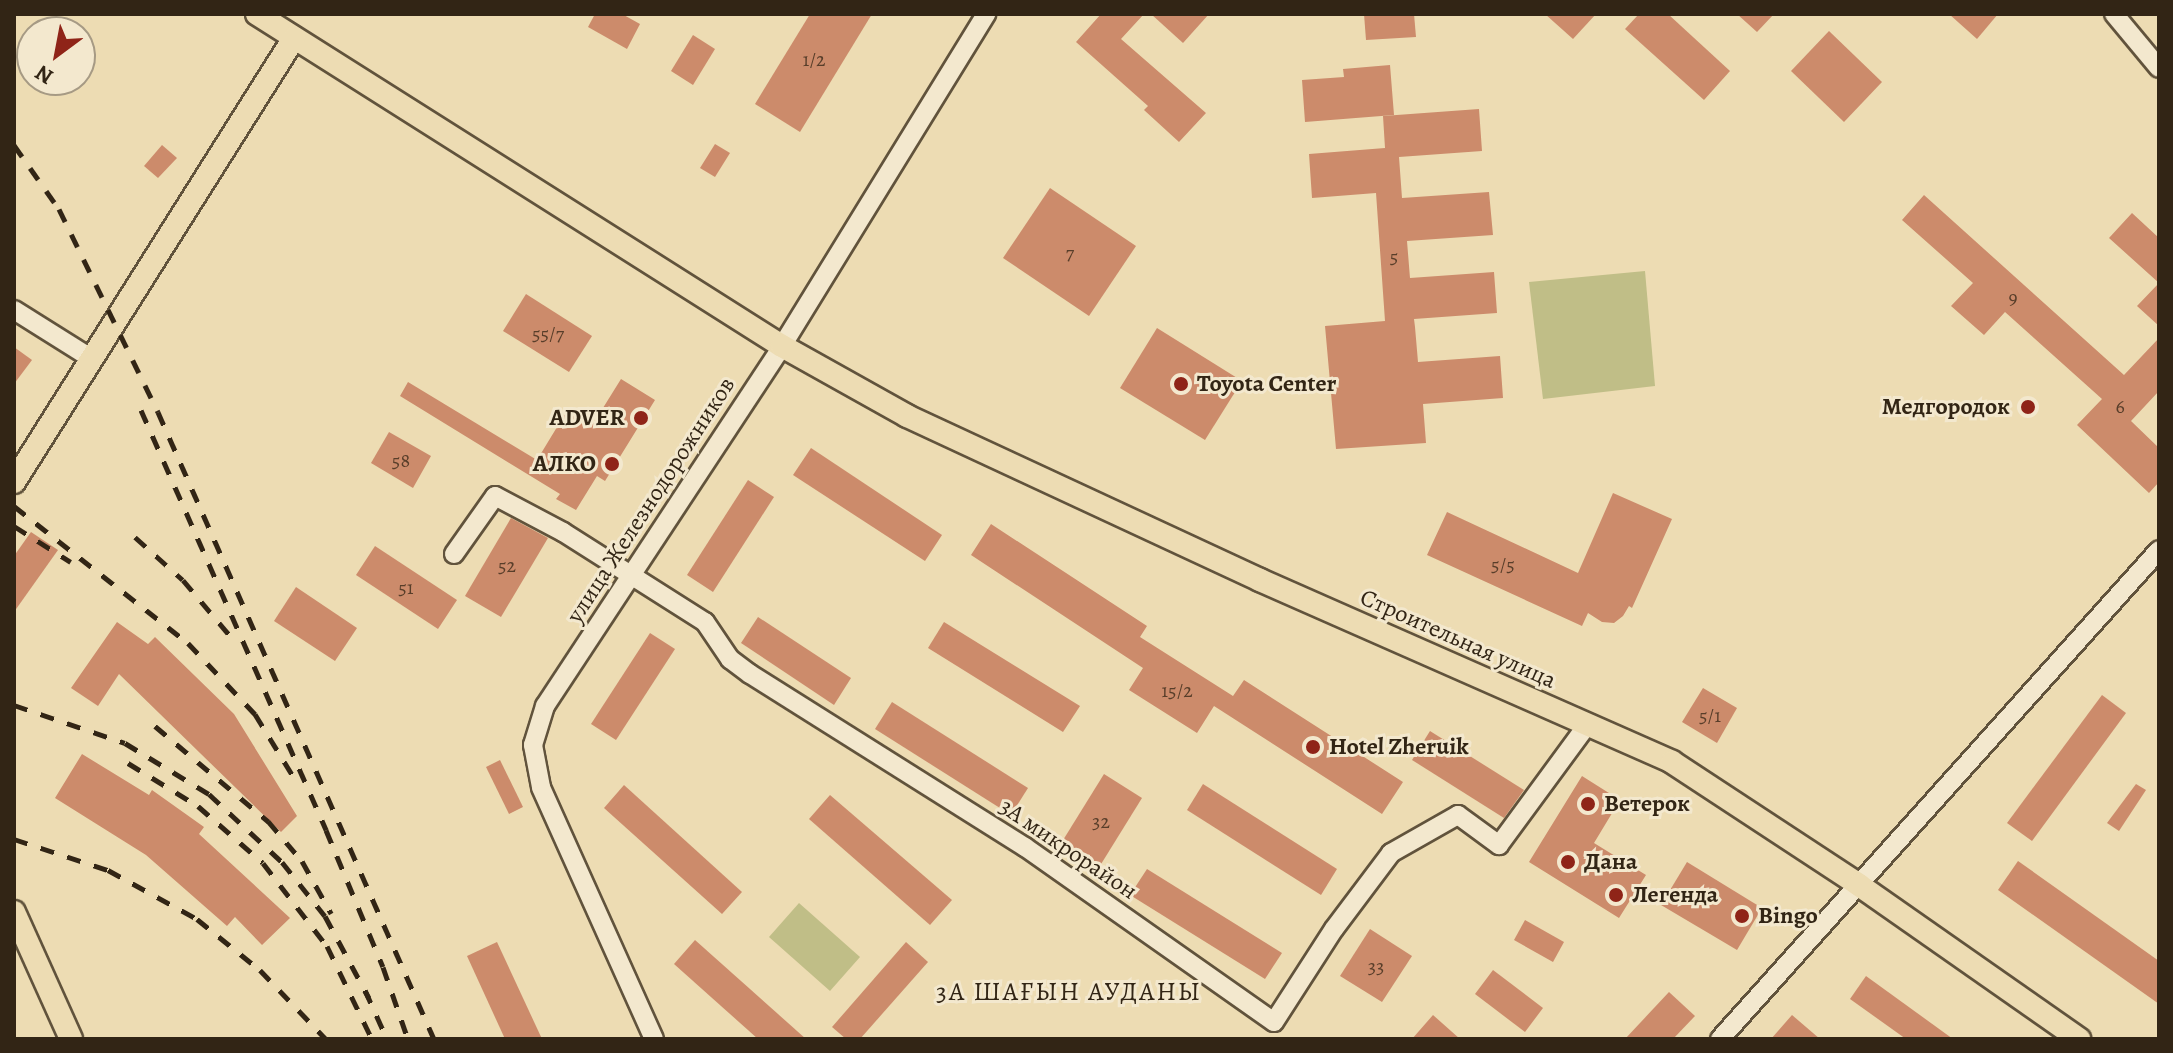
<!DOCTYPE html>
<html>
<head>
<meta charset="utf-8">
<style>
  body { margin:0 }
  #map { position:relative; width:2173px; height:1053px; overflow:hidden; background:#eddcb3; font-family:Alegreya,serif }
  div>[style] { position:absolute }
  .green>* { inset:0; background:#c0be87 }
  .building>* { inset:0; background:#cc8b6b }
  .roads { filter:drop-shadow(2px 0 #61533c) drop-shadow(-2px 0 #61533c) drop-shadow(0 2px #61533c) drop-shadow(0 -2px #61533c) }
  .minor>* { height:18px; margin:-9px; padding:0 9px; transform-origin:9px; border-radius:9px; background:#f3e8ce }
  .major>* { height:22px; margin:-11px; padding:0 11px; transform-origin:11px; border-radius:11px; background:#eddcb3 }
  .rail>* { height:5px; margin-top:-2.5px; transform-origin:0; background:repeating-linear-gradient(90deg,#322515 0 14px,transparent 0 28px) }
  .dots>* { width:22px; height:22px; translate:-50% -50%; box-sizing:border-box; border:4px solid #f3e8ce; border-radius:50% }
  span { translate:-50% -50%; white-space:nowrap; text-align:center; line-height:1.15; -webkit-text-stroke:6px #f3e8ce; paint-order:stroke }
  .number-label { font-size:20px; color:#583e2a }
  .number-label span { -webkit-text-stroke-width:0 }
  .poi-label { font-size:24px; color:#322515; font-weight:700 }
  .left { translate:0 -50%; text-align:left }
  .right { translate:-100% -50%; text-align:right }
  .street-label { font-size:24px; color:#322515 }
  .neighbourhood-label { font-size:26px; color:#322515; letter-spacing:2px }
  .frame { position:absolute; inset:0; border:16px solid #322515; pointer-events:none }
  .north { position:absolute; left:16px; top:16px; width:80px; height:80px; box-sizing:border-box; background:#f3e8ce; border:2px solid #a69a84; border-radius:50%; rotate:212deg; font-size:22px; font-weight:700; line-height:32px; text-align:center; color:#322515 }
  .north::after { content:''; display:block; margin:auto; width:28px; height:36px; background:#8f2418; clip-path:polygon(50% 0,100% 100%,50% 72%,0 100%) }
</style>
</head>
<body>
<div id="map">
  <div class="green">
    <div style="clip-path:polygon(1645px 271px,1655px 386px,1543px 399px,1529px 282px)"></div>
    <div style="clip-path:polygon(799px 903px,860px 957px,830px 991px,769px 937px)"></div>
  </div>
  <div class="building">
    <div style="clip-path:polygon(595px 14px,622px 14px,640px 24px,627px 49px,588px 27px)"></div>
    <div style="clip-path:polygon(810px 14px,872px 14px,800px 132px,755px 104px)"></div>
    <div style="clip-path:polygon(1101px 14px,1144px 14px,1121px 39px,1206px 113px,1179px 142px,1144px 110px,1148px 106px,1076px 42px)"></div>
    <div style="clip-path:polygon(1151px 14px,1209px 14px,1183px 43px)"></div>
    <div style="clip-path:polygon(1364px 14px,1414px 14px,1416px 37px,1366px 40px)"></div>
    <div style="clip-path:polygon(1545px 14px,1596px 14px,1573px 39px)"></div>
    <div style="clip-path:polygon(1639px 14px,1668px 14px,1730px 71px,1704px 100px,1625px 29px)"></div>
    <div style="clip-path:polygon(1737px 14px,1774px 14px,1757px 32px)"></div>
    <div style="clip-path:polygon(1949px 14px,1998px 14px,1977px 39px)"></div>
    <div style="clip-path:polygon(1829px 31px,1882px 82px,1844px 122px,1791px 71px)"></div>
    <div style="clip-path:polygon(693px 35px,715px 49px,693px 85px,671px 71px)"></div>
    <div style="clip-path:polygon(1390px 65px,1394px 115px,1305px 122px,1302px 80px,1344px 77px,1343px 69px)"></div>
    <div style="clip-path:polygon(1479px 109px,1482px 151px,1399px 157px,1402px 198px,1489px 192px,1493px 235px,1407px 241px,1410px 278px,1494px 272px,1497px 313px,1414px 319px,1415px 327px,1418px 362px,1500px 356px,1503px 398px,1423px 404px,1426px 443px,1336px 449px,1325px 326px,1385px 321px,1376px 193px,1312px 198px,1309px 154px,1385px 148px,1383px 116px)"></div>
    <div style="clip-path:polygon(715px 144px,730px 153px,715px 177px,700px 168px)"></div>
    <div style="clip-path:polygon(162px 145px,177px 158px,158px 178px,144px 166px)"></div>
    <div style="clip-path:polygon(1050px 188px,1136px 246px,1089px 316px,1003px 258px)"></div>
    <div style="clip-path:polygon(1924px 195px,2124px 375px,2159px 338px,2159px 391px,2131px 421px,2159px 448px,2159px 482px,2149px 493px,2077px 425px,2102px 399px,2005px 312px,1984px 335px,1951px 306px,1973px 283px,1902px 220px)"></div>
    <div style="clip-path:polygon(2132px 213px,2159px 238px,2159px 326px,2137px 306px,2159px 283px,2109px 238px)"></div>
    <div style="clip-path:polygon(526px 294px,592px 336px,569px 372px,503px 331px)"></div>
    <div style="clip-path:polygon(1157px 328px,1242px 381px,1205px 440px,1120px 388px)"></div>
    <div style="clip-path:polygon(14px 347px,32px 360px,14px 384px)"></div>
    <div style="clip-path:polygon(621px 379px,655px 400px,605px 481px,597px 476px,576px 510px,556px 499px,560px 494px,400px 396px,408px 382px,537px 460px,568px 409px,593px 424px)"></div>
    <div style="clip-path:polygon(389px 432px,431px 456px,413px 488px,371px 463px)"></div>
    <div style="clip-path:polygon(811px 448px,942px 535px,925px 561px,793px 475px)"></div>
    <div style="clip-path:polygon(748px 480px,774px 497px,713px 592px,687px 575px)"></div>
    <div style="clip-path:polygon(1613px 493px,1672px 519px,1632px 608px,1629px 606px,1623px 616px,1614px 623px,1602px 622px,1588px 613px,1582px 626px,1427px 555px,1447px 512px,1578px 573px)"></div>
    <div style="clip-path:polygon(511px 518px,548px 538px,501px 617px,465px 596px)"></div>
    <div style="clip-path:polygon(991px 524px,1147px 626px,1140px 637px,1233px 696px,1244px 680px,1403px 782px,1382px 814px,1214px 706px,1197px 733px,1129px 690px,1143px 668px,971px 555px)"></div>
    <div style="clip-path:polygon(31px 532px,58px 550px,14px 612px,14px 556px)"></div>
    <div style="clip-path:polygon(375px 546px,457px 600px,438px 629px,356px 575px)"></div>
    <div style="clip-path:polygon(296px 587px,357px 628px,335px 661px,274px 621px)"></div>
    <div style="clip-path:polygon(758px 617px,851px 678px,834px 705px,741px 643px)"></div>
    <div style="clip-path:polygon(117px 622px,148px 644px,155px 637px,234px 714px,297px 816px,281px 832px,119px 674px,98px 706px,71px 688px)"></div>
    <div style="clip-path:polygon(944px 622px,1080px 706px,1063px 732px,928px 648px)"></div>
    <div style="clip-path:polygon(650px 633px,675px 649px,616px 740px,591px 724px)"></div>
    <div style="clip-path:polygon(1703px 688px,1737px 708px,1717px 743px,1682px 722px)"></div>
    <div style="clip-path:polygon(2102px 695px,2126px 713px,2032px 841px,2007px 823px)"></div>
    <div style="clip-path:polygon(892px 702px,1028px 788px,1011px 815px,875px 729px)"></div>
    <div style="clip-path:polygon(1430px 731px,1524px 790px,1504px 818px,1412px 760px)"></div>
    <div style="clip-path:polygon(82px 754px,149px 795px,152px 790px,204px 827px,199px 834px,290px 918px,262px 945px,235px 917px,227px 926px,146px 855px,55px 798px)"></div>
    <div style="clip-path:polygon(500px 760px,523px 807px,509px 814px,486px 767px)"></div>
    <div style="clip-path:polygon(1104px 774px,1142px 798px,1098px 869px,1060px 845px)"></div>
    <div style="clip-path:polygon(1582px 776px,1620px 800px,1594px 843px,1646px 875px,1619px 918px,1529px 862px)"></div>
    <div style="clip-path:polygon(1203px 784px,1337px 869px,1321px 895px,1187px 810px)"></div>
    <div style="clip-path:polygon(2136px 784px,2146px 790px,2119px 831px,2107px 823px)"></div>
    <div style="clip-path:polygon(624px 785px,742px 892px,722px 914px,604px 808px)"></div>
    <div style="clip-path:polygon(830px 795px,952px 900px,930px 925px,809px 819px)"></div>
    <div style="clip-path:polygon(2018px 861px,2159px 961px,2159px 1004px,1998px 890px)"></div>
    <div style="clip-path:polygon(1687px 862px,1762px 908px,1737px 950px,1661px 905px)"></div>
    <div style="clip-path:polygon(1147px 869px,1282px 953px,1265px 979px,1130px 895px)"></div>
    <div style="clip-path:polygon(1525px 920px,1564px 942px,1553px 962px,1514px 940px)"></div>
    <div style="clip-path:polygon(1370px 929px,1412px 956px,1382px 1002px,1340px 976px)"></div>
    <div style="clip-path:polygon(695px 940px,806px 1039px,758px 1039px,674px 964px)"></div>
    <div style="clip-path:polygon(497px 942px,542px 1039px,505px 1039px,467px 956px)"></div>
    <div style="clip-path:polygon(906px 942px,928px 962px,860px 1039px,846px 1039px,832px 1027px)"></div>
    <div style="clip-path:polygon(1493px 970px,1543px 1008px,1525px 1032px,1475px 994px)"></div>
    <div style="clip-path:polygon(1866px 976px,1953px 1039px,1906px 1039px,1850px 999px)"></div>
    <div style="clip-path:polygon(1669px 992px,1695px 1016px,1673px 1039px,1625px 1039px)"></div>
    <div style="clip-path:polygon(1433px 1015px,1460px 1039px,1412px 1039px)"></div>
    <div style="clip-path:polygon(1792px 1015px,1820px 1039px,1771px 1039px)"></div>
  </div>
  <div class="roads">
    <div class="minor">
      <div style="left:2114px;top:14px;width:70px;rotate:50.2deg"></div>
      <div style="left:14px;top:310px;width:92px;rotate:32.1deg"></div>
      <div style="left:454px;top:554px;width:71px;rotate:-54.7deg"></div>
      <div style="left:495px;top:496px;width:77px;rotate:27.9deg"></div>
      <div style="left:563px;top:532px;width:168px;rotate:32.4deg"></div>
      <div style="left:705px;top:622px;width:45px;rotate:56deg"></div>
      <div style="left:730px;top:659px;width:25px;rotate:37deg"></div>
      <div style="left:750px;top:674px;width:325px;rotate:32.2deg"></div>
      <div style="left:1025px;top:847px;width:304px;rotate:35.1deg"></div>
      <div style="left:1274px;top:1022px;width:111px;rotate:-57.2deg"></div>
      <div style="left:1334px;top:929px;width:95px;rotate:-53.1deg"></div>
      <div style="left:1391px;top:853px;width:77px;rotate:-29.6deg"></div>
      <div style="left:1458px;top:815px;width:51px;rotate:36.2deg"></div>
      <div style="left:1499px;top:845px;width:149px;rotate:-53.7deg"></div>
      <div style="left:654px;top:1039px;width:276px;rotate:-114.2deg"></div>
      <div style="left:541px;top:787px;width:43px;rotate:-100.8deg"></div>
      <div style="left:533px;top:745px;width:41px;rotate:-72.9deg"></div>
      <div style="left:545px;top:706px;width:431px;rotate:-56.6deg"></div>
      <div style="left:782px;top:346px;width:390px;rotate:-58.4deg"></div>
      <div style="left:1720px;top:1039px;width:657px;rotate:-48.08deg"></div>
    </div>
    <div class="major">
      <div style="left:257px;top:14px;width:621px;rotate:32.31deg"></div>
      <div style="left:782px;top:346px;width:143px;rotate:29.2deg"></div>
      <div style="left:907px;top:416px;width:389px;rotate:24.9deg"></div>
      <div style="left:1260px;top:580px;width:450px;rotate:23.8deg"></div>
      <div style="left:1672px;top:762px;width:224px;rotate:33.3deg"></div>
      <div style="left:1859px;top:885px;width:269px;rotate:35deg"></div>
      <div style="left:14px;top:482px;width:525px;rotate:-57.76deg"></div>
      <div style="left:14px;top:912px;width:139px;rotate:65.8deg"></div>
    </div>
  </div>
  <div class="rail">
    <div style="left:14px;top:145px;width:78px;rotate:54.9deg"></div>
    <div style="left:59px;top:209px;width:226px;rotate:64deg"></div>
    <div style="left:158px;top:412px;width:685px;rotate:66.24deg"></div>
    <div style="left:141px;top:410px;width:459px;rotate:66.2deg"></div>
    <div style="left:326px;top:830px;width:148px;rotate:67.4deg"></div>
    <div style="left:383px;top:967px;width:76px;rotate:70.9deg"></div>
    <div style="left:14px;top:506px;width:221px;rotate:38.2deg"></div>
    <div style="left:188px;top:643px;width:98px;rotate:46.7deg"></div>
    <div style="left:255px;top:714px;width:73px;rotate:58.5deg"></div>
    <div style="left:14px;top:526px;width:67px;rotate:32.3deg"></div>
    <div style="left:135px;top:537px;width:64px;rotate:41.9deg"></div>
    <div style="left:183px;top:580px;width:76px;rotate:49.8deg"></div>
    <div style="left:14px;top:705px;width:117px;rotate:18.9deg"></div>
    <div style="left:125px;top:743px;width:98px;rotate:31.3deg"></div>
    <div style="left:209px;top:794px;width:100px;rotate:43deg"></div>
    <div style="left:282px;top:862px;width:69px;rotate:51.5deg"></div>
    <div style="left:325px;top:916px;width:93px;rotate:61.8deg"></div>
    <div style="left:155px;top:726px;width:148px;rotate:40.1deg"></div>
    <div style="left:268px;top:821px;width:52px;rotate:49.6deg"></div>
    <div style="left:302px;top:861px;width:60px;rotate:60.9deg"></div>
    <div style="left:128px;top:763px;width:82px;rotate:31.6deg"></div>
    <div style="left:198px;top:806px;width:86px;rotate:41.2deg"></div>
    <div style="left:263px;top:863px;width:105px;rotate:52.4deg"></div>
    <div style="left:327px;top:946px;width:103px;rotate:64.2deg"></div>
    <div style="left:14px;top:839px;width:99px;rotate:18.3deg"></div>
    <div style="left:108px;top:870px;width:102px;rotate:28.8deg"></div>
    <div style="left:197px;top:919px;width:81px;rotate:39deg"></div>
    <div style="left:260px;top:970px;width:95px;rotate:46.3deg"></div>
    <div style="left:365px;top:990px;width:54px;rotate:65.8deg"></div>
  </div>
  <div class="dots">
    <div style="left:1181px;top:384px;background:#8f2418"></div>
    <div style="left:2028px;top:407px;background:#8f2418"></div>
    <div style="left:641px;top:418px;background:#8f2418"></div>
    <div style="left:612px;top:464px;background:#8f2418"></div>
    <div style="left:1313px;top:747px;background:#8f2418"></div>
    <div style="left:1588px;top:804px;background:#8f2418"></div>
    <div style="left:1568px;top:862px;background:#8f2418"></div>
    <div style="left:1616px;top:895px;background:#8f2418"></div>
    <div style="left:1742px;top:916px;background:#8f2418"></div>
  </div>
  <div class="number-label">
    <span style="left:814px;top:59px">1/2</span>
    <span style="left:1070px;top:252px">7</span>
    <span style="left:1394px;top:256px">5</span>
    <span style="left:2013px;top:297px">9</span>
    <span style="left:548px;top:333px">55/7</span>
    <span style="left:2120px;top:406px">6</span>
    <span style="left:401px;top:460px">58</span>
    <span style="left:1503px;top:564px">5/5</span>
    <span style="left:507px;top:565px">52</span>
    <span style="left:406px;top:587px">51</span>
    <span style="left:1177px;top:690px">15/2</span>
    <span style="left:1710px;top:715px">5/1</span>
    <span style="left:1101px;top:821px">32</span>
    <span style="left:1376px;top:966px">33</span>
  </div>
  <div class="poi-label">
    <span class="left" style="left:1197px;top:384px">Toyota Center</span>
    <span class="right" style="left:2010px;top:407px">Медгородок</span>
    <span class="right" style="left:625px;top:418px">ADVER</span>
    <span class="right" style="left:596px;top:464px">АЛКО</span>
    <span class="left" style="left:1329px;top:747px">Hotel Zheruik</span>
    <span class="left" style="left:1604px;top:804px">Ветерок</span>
    <span class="left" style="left:1584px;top:862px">Дана</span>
    <span class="left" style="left:1632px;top:895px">Легенда</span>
    <span class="left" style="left:1758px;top:916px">Bingo</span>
  </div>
  <div class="street-label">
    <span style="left:651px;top:500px;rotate:-57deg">улица Железнодорожников</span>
    <span style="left:1458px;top:639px;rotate:24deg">Строительная улица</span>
    <span style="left:1068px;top:849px;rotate:34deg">3А микрорайон</span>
  </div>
  <div class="neighbourhood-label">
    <span style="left:1069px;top:992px">3А ШАҒЫН АУДАНЫ</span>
  </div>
  <div class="frame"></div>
  <div class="north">N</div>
</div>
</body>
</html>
